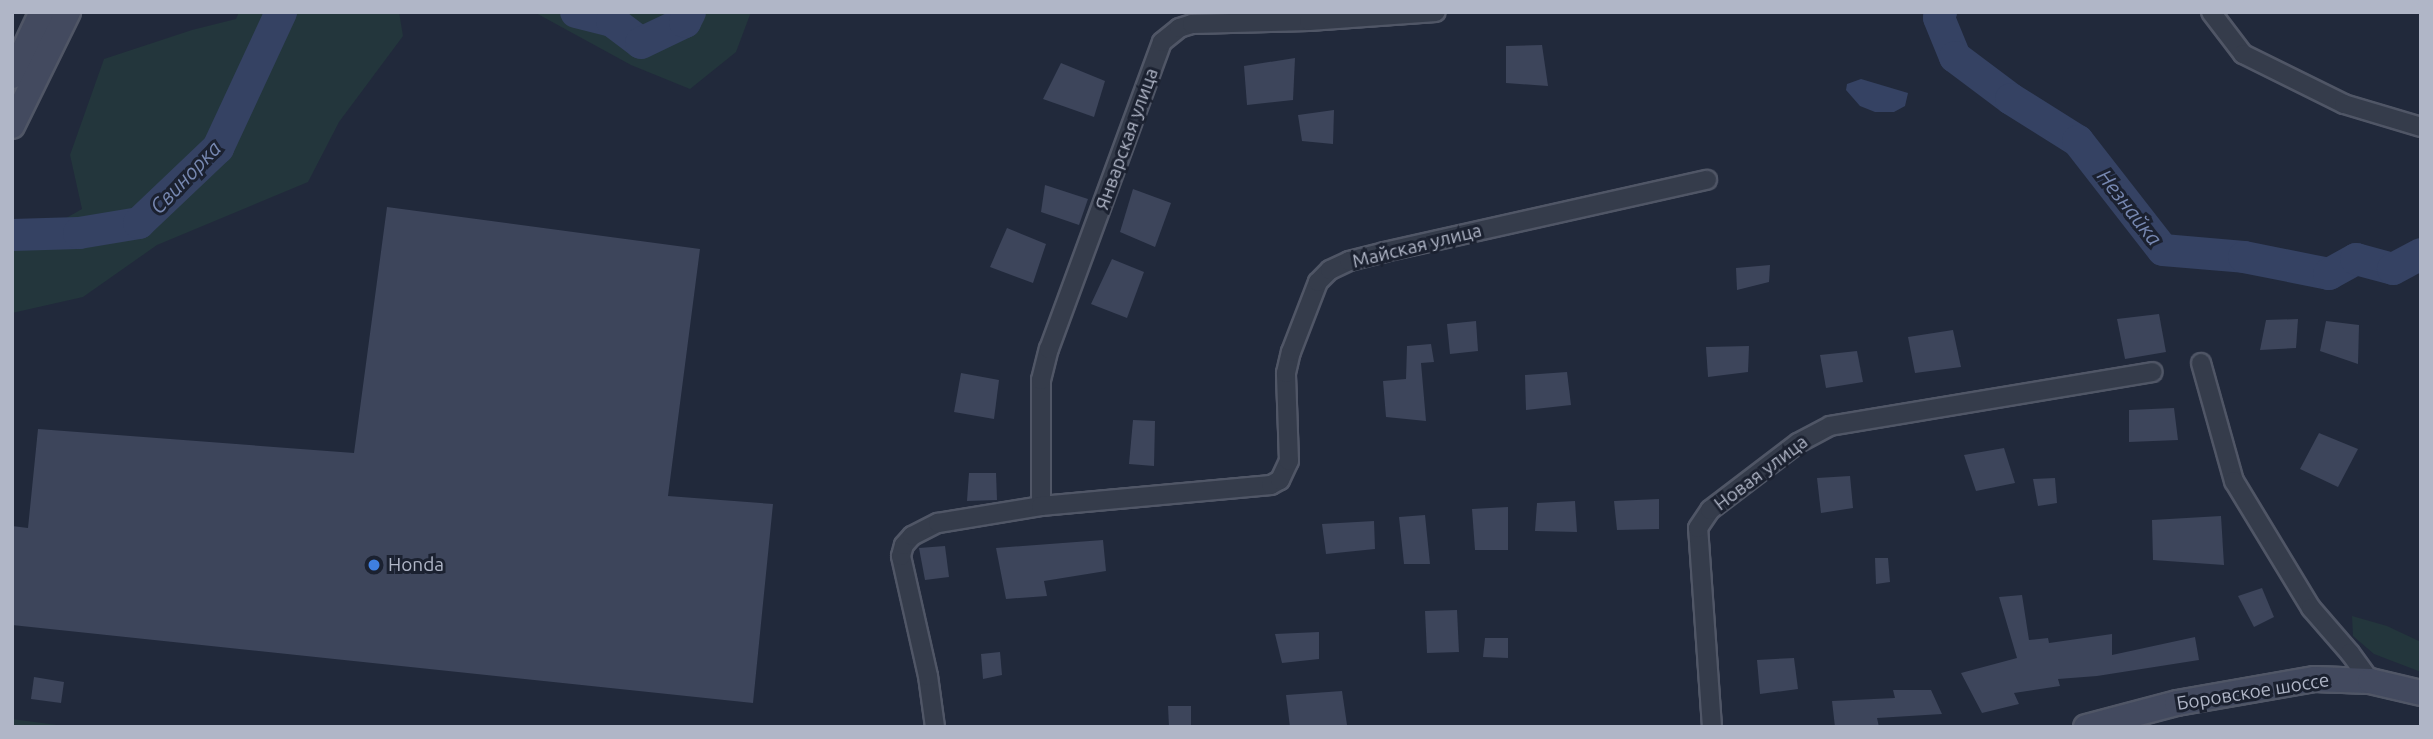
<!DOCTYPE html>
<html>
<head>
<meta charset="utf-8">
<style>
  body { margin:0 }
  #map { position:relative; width:2433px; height:739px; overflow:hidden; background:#21293b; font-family:Ubuntu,sans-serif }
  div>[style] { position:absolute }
  .green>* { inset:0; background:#23363c }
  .water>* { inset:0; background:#354263 }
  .river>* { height:32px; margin:-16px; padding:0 16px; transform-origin:16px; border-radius:16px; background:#354263 }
  .building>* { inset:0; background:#3d455b }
  .roads { filter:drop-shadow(2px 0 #505666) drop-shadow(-2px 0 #505666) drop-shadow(0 2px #505666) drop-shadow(0 -2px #505666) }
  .street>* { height:18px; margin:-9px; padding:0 9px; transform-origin:9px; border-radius:9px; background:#353c4b }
  .secondary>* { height:24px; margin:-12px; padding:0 12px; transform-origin:12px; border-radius:12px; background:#434a5f }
  .dots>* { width:19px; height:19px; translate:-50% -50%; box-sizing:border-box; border:4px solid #1b2130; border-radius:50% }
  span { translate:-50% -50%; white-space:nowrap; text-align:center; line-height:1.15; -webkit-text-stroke:6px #1b2130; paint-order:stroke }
  .street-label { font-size:19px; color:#b0b6c7 }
  .poi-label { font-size:19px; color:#b0b6c7 }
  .left { translate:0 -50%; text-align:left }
  .water-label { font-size:21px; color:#7788b1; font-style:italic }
  .frame { position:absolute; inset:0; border:14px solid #b0b6c7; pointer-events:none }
</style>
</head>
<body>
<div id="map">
  <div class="green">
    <div style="clip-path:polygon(239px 12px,399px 12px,403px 36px,339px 122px,308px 182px,157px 245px,83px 297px,12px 313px,12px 249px,82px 209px,70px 155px,104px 59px,192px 30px,236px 19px)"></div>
    <div style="clip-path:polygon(534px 12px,751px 12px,736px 52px,690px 89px,631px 65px)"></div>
    <div style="clip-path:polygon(2352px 616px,2387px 626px,2421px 642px,2421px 672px,2374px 654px,2353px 636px)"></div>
    <div style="clip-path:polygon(12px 719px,72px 727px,12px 727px)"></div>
  </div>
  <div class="water">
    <div style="clip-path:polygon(1861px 79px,1908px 93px,1905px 106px,1894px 112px,1875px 112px,1860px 106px,1846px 90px,1847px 84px)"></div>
  </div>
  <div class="river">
    <div style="left:576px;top:12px;width:37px;rotate:14deg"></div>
    <div style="left:612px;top:21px;width:36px;rotate:37deg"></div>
    <div style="left:641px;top:43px;width:49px;rotate:-25.5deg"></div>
    <div style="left:685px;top:22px;width:11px;rotate:-63deg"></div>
    <div style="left:1941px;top:12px;width:6px;rotate:108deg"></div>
    <div style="left:1939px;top:18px;width:42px;rotate:67.7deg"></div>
    <div style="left:1955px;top:57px;width:70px;rotate:36.9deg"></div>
    <div style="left:2011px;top:99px;width:79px;rotate:32.1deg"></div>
    <div style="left:2078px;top:141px;width:138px;rotate:52.1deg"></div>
    <div style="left:2163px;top:250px;width:81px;rotate:4.9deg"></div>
    <div style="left:2244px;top:257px;width:87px;rotate:11.3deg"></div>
    <div style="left:2329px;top:274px;width:31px;rotate:-29deg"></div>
    <div style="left:2356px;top:259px;width:38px;rotate:15deg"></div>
    <div style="left:2393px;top:269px;width:32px;rotate:-28deg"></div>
    <div style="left:12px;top:235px;width:67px;rotate:-1.7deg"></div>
    <div style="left:79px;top:233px;width:61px;rotate:-9.5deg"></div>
    <div style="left:139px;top:223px;width:109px;rotate:-43.5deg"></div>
    <div style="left:218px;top:148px;width:150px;rotate:-65.1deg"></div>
  </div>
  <div class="building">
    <div style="clip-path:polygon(1542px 45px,1548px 86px,1506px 83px,1506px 46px)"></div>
    <div style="clip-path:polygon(1295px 58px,1293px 100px,1247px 105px,1244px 66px)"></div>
    <div style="clip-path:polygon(1061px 63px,1105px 81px,1094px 117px,1043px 99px)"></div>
    <div style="clip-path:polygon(1334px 110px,1333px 144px,1302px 141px,1298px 115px)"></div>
    <div style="clip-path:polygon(1045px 185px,1088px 199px,1079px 225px,1041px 212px)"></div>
    <div style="clip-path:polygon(1133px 189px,1171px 203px,1155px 247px,1120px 232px)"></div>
    <div style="clip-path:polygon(387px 207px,700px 249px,668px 496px,773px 504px,753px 703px,12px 625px,12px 526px,28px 528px,38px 429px,354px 453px)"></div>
    <div style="clip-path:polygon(1007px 228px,1046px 244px,1033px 283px,990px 267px)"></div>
    <div style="clip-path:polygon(1112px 259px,1144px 272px,1127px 318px,1091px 304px)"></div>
    <div style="clip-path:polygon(1770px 265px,1769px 282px,1737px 290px,1736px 268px)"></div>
    <div style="clip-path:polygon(2159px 314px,2166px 352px,2125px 359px,2117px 319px)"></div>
    <div style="clip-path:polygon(2298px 319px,2296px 348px,2260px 350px,2266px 320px)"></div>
    <div style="clip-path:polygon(1476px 321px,1478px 351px,1450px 354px,1447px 324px)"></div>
    <div style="clip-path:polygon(2326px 321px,2359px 325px,2358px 364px,2320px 351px)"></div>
    <div style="clip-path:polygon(1953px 330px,1961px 367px,1915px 373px,1908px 337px)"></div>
    <div style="clip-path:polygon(1431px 344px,1434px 362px,1421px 363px,1426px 421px,1386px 417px,1383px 381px,1406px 379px,1407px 346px)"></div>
    <div style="clip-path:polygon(1749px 346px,1748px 372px,1708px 377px,1706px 347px)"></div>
    <div style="clip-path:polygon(1857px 351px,1863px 382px,1826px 388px,1820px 355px)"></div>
    <div style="clip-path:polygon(1567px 372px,1571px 405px,1526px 410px,1525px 375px)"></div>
    <div style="clip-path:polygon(961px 373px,999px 380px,994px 419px,954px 412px)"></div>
    <div style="clip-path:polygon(2174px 408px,2178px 440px,2129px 442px,2129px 410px)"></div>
    <div style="clip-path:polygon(1133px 420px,1155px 421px,1154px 466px,1129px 464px)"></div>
    <div style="clip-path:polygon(2319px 433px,2358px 449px,2338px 487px,2300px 469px)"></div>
    <div style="clip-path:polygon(2004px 448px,2015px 483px,1976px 491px,1964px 455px)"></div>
    <div style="clip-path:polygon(969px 473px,996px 473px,997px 500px,967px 501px)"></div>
    <div style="clip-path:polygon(1850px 476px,1853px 508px,1821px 513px,1817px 478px)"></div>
    <div style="clip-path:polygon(2055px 478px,2057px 503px,2038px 506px,2033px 479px)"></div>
    <div style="clip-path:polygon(1659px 499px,1659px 529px,1617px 530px,1614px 501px)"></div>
    <div style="clip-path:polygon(1575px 501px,1577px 532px,1535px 531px,1537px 503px)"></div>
    <div style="clip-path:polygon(1508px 507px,1508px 550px,1475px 550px,1472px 509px)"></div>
    <div style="clip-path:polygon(1425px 515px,1430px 564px,1404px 564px,1399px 517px)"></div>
    <div style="clip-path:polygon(2221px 516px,2224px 565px,2153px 560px,2152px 520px)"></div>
    <div style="clip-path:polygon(1374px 521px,1375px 549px,1326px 554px,1322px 524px)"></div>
    <div style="clip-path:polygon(1103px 540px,1106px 571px,1044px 581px,1047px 596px,1006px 599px,996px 548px)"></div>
    <div style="clip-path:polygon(945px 546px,949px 577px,925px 580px,919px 548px)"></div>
    <div style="clip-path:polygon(1875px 558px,1888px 558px,1890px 582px,1876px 584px)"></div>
    <div style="clip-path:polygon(2262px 588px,2274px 617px,2254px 627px,2238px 596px)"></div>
    <div style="clip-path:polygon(2022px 595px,2029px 640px,2048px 638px,2049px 643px,2112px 634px,2112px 655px,2195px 637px,2199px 660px,2097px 676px,2058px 679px,2060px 686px,2014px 693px,2019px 704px,1982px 713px,1961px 673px,2017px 658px,1999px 597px)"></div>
    <div style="clip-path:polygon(1457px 610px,1459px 652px,1427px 653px,1425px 611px)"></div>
    <div style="clip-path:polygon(1319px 632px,1319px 659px,1282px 663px,1275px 634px)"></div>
    <div style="clip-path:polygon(1485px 638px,1508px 638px,1508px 658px,1483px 657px)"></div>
    <div style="clip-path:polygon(1000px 652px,1002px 675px,983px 679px,981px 654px)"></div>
    <div style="clip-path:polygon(1794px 658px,1798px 689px,1760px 694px,1757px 660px)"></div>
    <div style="clip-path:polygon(34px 677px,64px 682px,61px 703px,31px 699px)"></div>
    <div style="clip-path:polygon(1893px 690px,1931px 690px,1942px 714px,1877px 718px,1879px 727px,1835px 727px,1832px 701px,1895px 698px)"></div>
    <div style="clip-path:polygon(1342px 691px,1347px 725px,1290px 727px,1286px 695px)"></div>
    <div style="clip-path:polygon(1168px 706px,1191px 706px,1191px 727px,1169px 727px)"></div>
  </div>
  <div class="roads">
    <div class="street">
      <div style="left:2211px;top:12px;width:53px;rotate:52.7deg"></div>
      <div style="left:2243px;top:54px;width:113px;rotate:26.3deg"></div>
      <div style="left:2344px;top:104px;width:80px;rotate:16.6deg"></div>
      <div style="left:2201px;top:363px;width:123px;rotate:74.4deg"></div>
      <div style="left:2234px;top:481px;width:149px;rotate:58.8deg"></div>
      <div style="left:2311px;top:608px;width:60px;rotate:49.1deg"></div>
      <div style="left:2350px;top:653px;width:34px;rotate:54deg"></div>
      <div style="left:1041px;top:506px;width:126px;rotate:-90deg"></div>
      <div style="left:1041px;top:380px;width:32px;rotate:-76deg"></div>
      <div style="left:1049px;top:349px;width:327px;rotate:-69.8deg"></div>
      <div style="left:1162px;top:42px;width:22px;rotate:-39deg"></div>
      <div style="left:1179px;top:28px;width:14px;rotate:-17deg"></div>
      <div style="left:1192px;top:24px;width:117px;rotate:-1.5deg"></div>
      <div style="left:1309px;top:21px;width:127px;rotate:-4.1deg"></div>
      <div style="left:935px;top:727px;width:51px;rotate:-97.8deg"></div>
      <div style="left:928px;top:676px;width:123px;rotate:-102.7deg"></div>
      <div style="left:901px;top:556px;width:11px;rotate:-75deg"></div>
      <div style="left:904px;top:545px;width:12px;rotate:-48deg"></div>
      <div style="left:912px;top:536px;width:29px;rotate:-27deg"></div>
      <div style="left:938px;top:523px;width:104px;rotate:-9.4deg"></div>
      <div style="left:1041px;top:506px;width:231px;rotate:-5.2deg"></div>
      <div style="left:1271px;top:485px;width:10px;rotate:-29deg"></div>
      <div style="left:1280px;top:480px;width:21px;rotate:-65deg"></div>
      <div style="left:1289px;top:461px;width:88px;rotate:-92deg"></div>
      <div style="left:1286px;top:373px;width:22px;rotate:-77deg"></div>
      <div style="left:1291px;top:352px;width:75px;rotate:-68.9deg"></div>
      <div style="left:1318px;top:282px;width:17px;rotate:-45deg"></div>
      <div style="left:1330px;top:270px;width:21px;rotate:-25deg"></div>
      <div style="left:1349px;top:261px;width:36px;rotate:-14deg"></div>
      <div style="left:1384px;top:252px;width:331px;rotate:-12.6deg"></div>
      <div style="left:1712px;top:727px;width:199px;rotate:-94deg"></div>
      <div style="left:1698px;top:528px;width:22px;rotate:-56deg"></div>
      <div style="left:1710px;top:510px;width:111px;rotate:-37.3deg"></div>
      <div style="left:1798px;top:443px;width:36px;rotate:-28deg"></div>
      <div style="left:1830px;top:426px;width:327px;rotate:-9.5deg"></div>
    </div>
    <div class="secondary">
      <div style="left:12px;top:76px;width:71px;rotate:-64.9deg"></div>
      <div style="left:12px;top:126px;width:127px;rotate:-63.8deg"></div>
      <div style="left:2086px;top:727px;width:94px;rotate:-14.8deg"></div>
      <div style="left:2177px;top:703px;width:140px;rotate:-9.9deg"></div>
      <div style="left:2315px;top:679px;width:55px;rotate:2.1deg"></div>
      <div style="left:2370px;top:681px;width:52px;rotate:13.2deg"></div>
    </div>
  </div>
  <div class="dots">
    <div style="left:374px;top:565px;background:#3f7fe0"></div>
  </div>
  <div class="street-label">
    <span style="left:1127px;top:139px;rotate:-70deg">Январская улица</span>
    <span style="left:1417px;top:246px;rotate:-14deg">Майская улица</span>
    <span style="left:1761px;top:473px;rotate:-37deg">Новая улица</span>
    <span style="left:2253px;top:692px;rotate:-9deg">Боровское шоссе</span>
  </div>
  <div class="poi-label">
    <span class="left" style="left:388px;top:565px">Honda</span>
  </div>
  <div class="water-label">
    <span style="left:185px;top:177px;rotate:-46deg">Свинорка</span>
    <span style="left:2130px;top:207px;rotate:52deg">Незнайка</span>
  </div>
  <div class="frame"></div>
</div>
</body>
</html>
